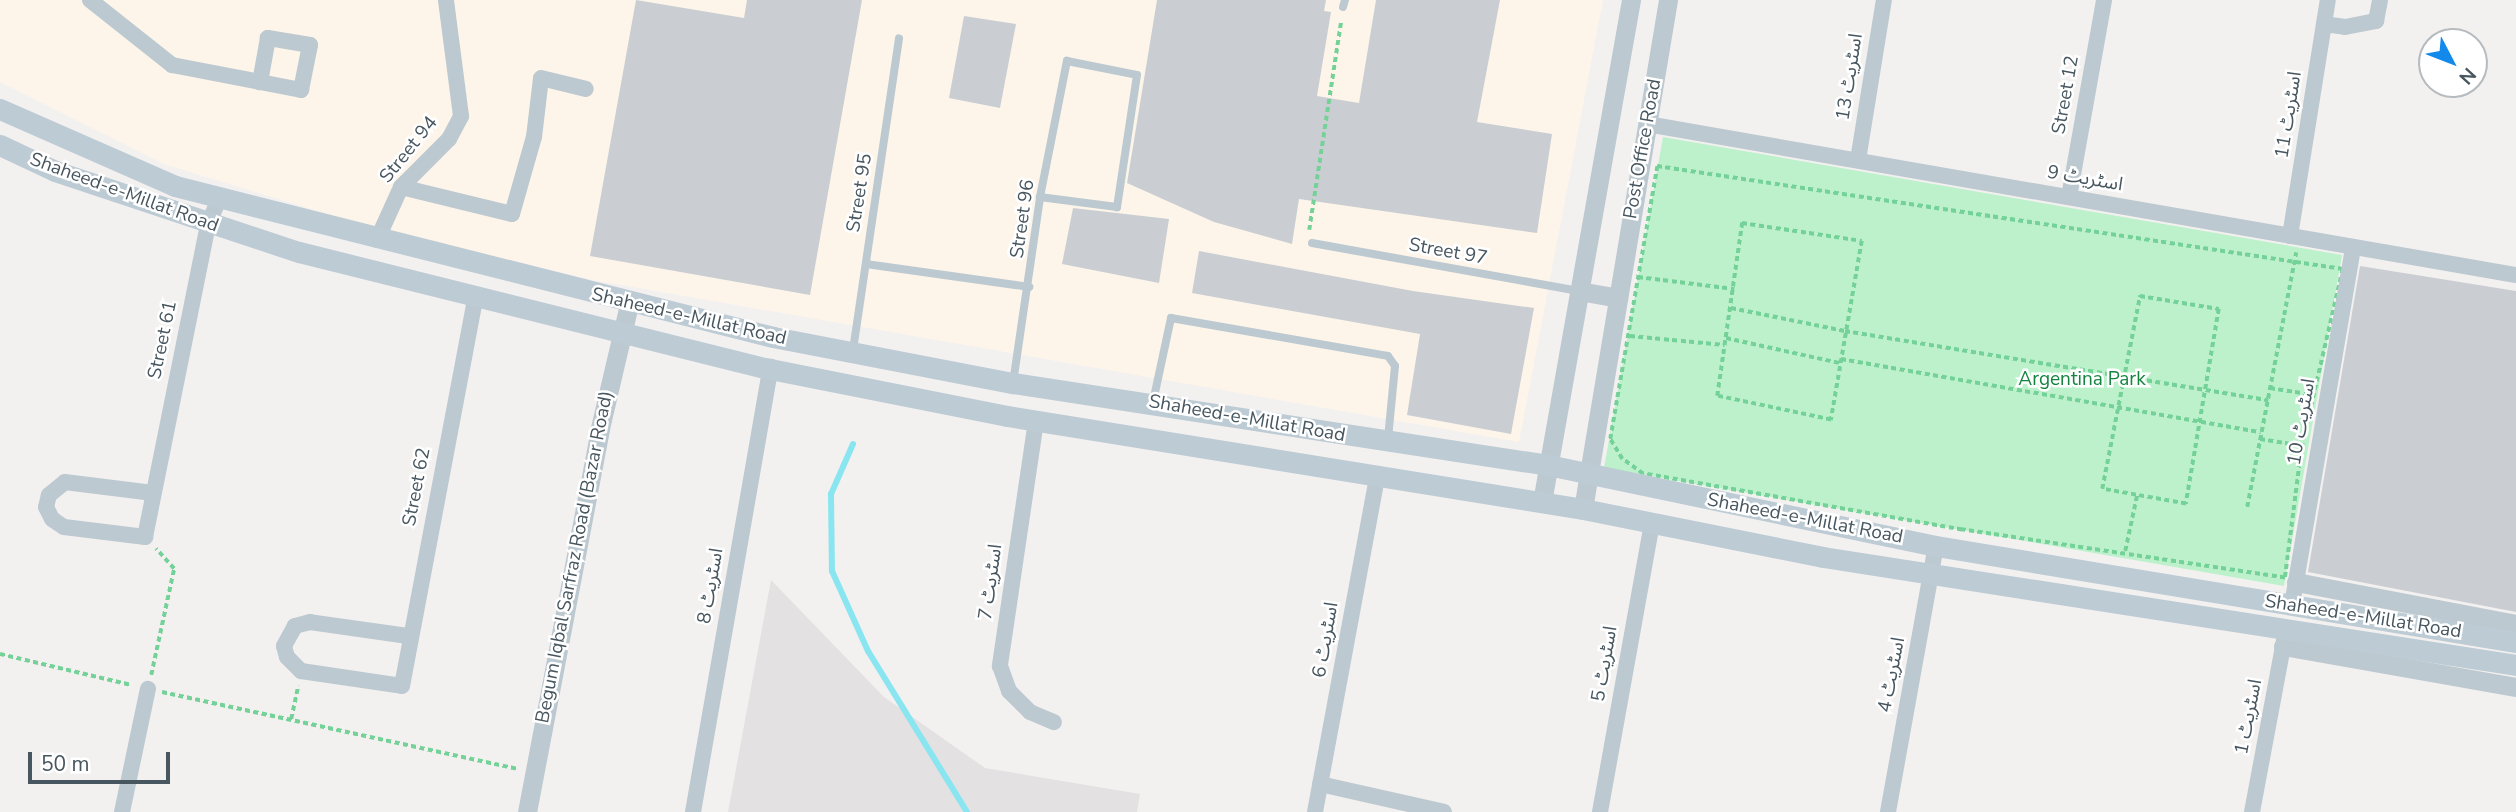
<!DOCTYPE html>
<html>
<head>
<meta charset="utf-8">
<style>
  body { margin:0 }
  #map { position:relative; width:2516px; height:812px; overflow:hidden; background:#f3f0f0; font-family:"Nunito Sans","Noto Sans Arabic",sans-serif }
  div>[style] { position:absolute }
  .commercial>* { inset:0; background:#fdf5ea }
  .education>* { inset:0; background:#e4e1e2 }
  .green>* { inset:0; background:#bdf1cc }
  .stream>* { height:6px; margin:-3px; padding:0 3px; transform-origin:3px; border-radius:3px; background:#89e6f0 }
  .building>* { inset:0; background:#caced3 }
  .path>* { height:3.5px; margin-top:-1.75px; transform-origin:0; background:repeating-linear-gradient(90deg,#74d198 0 5px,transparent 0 8.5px) }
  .service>* { height:8px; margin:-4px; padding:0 4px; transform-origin:4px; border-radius:4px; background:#bdc9d0 }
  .minor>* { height:16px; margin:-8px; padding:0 8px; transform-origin:8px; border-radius:8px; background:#bdc9d0 }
  .tertiary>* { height:19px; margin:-9.5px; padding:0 9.5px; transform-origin:9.5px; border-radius:9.5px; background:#bdc9d0 }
  .secondary>* { height:21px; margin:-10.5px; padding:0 10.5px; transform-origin:10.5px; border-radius:10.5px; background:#bdcbd4 }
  span { translate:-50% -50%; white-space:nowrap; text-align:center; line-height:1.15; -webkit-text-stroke:5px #fff; paint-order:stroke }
  .street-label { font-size:19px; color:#47565f }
  .park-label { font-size:19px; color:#14843f }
  .north { position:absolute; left:2418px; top:28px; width:70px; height:70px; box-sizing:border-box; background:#fff; border:2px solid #b5bbbf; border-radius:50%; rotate:132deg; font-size:19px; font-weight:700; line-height:28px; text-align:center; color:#47565f }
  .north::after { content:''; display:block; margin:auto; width:24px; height:32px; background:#1289eb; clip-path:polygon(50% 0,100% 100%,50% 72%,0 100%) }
  .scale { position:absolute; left:28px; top:752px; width:142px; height:32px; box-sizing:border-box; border:4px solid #47565f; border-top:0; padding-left:9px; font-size:21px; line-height:24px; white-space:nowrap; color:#47565f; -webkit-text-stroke:5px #fff; paint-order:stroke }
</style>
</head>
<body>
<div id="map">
  <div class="commercial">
    <div style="clip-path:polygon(0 0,1603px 0,1519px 442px,593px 280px,360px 224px,164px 164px,0 82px)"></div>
  </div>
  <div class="education">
    <div style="clip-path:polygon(771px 580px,884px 697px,985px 768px,1140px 794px,1137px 812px,728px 812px)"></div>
  </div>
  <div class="green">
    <div style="clip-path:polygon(1663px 137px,2342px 255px,2284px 586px,1604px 468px)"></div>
  </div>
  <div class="stream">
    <div style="left:853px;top:444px;width:55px;rotate:113.7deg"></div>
    <div style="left:831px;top:494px;width:77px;rotate:89.3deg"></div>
    <div style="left:832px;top:571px;width:88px;rotate:65.8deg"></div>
    <div style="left:868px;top:651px;width:189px;rotate:58.4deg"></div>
  </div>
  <div class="building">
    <div style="clip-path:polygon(636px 0,744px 18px,747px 0,862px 0,810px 295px,590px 256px)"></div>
    <div style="clip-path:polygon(1157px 0,1326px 0,1324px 11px,1331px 12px,1317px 96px,1359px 103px,1376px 0,1500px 0,1477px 122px,1552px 134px,1537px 233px,1299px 199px,1292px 244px,1214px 222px,1127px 183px)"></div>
    <div style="clip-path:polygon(964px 16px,1016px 24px,1000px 108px,949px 98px)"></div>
    <div style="clip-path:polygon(1073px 208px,1169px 219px,1159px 283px,1062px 264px)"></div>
    <div style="clip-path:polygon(1199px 251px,1413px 291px,1534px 308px,1511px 434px,1407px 415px,1420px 334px,1192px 293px)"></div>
    <div style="clip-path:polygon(2360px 266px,2516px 291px,2516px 612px,2308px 572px)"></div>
  </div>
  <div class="path">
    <div style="left:1657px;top:166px;width:694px;rotate:8.54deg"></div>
    <div style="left:2343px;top:269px;width:182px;rotate:103deg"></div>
    <div style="left:2302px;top:446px;width:133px;rotate:97.3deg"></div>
    <div style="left:2285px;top:578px;width:327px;rotate:-171.5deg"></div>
    <div style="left:1962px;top:530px;width:324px;rotate:-170deg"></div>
    <div style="left:1643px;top:474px;width:26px;rotate:-144deg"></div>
    <div style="left:1622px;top:459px;width:23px;rotate:-121deg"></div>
    <div style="left:1610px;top:439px;width:277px;rotate:-80.2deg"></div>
    <div style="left:1742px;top:223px;width:121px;rotate:8.5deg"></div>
    <div style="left:1862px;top:241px;width:182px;rotate:99.8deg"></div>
    <div style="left:1831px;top:420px;width:116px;rotate:-168.1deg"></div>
    <div style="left:1717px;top:396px;width:175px;rotate:-81.8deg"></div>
    <div style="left:1309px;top:230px;width:212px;rotate:-81.3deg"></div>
    <div style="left:1638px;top:277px;width:97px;rotate:7.1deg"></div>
    <div style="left:2140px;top:296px;width:80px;rotate:9.3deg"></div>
    <div style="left:2219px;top:309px;width:198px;rotate:99.6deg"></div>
    <div style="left:2186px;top:504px;width:85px;rotate:-169.9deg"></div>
    <div style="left:2102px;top:489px;width:197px;rotate:-78.9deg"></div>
    <div style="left:1731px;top:308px;width:116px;rotate:11.4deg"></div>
    <div style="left:1845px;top:331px;width:429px;rotate:9.3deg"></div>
    <div style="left:1630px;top:336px;width:95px;rotate:5.4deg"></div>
    <div style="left:1726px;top:338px;width:117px;rotate:12.4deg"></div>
    <div style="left:1841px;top:359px;width:426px;rotate:9.9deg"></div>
    <div style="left:2270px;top:388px;width:44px;rotate:9.2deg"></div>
    <div style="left:2260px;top:439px;width:44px;rotate:9.2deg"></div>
    <div style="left:2247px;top:507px;width:259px;rotate:-79.1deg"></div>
    <div style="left:2125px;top:551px;width:57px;rotate:-77.9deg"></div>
    <div style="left:0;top:654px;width:135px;rotate:13.3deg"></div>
    <div style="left:151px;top:675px;width:108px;rotate:-77.8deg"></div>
    <div style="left:174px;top:569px;width:27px;rotate:-132deg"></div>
    <div style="left:162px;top:692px;width:363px;rotate:12.2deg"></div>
    <div style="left:291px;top:719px;width:34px;rotate:-78deg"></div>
  </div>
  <div class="service">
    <div style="left:1343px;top:7px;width:7px;rotate:-74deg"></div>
    <div style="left:1312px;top:243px;width:271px;rotate:10.2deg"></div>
    <div style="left:866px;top:264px;width:165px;rotate:8deg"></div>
    <div style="left:853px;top:350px;width:315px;rotate:-81.6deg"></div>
    <div style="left:1013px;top:383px;width:188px;rotate:-81.7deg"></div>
    <div style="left:1040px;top:197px;width:139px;rotate:-78.8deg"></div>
    <div style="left:1067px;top:61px;width:71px;rotate:11.3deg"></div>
    <div style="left:1137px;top:75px;width:134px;rotate:98.6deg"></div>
    <div style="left:1117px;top:207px;width:78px;rotate:-172.6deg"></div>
    <div style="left:1153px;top:402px;width:86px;rotate:-77.9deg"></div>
    <div style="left:1171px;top:318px;width:220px;rotate:9.9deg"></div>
    <div style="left:1388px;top:356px;width:12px;rotate:55deg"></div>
    <div style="left:1395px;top:366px;width:73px;rotate:95.5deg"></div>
  </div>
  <div class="minor">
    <div style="left:90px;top:0;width:105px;rotate:38.4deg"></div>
    <div style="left:172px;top:65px;width:90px;rotate:10.9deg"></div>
    <div style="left:260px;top:82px;width:42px;rotate:11deg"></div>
    <div style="left:301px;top:90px;width:46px;rotate:-78.7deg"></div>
    <div style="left:310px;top:45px;width:43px;rotate:-170.5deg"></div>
    <div style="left:268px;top:38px;width:45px;rotate:100.3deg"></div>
    <div style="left:2324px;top:24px;width:21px;rotate:8deg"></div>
    <div style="left:2345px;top:27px;width:32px;rotate:-11deg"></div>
    <div style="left:2376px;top:21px;width:21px;rotate:-79deg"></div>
    <div style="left:1647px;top:124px;width:882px;rotate:9.86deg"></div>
    <div style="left:1858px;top:160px;width:162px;rotate:-80.8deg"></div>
    <div style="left:401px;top:187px;width:114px;rotate:13.7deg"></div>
    <div style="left:512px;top:214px;width:80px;rotate:-74.1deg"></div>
    <div style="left:534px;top:137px;width:59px;rotate:-83.2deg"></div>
    <div style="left:541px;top:78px;width:46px;rotate:13.7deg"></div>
    <div style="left:2069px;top:197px;width:200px;rotate:-79.9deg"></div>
    <div style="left:2290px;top:236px;width:239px;rotate:-80.9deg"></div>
    <div style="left:377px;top:240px;width:58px;rotate:-65.6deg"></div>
    <div style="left:401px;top:187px;width:68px;rotate:-45deg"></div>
    <div style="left:449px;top:139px;width:26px;rotate:-62deg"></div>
    <div style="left:461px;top:116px;width:117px;rotate:-97.4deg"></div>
    <div style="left:1036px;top:421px;width:248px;rotate:98.4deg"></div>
    <div style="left:1000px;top:666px;width:27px;rotate:70deg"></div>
    <div style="left:1009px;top:691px;width:30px;rotate:45deg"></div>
    <div style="left:1030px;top:712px;width:26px;rotate:23deg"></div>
    <div style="left:153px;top:493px;width:89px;rotate:-172.9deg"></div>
    <div style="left:65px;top:482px;width:21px;rotate:141deg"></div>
    <div style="left:49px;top:495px;width:12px;rotate:104deg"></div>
    <div style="left:46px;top:507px;width:13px;rotate:63deg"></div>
    <div style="left:52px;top:519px;width:14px;rotate:34deg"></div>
    <div style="left:64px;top:527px;width:82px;rotate:7deg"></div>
    <div style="left:145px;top:537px;width:318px;rotate:-78.6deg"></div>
    <div style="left:208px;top:225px;width:30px;rotate:-67deg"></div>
    <div style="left:2292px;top:605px;width:363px;rotate:-80.3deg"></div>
    <div style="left:408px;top:636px;width:99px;rotate:-171.9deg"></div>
    <div style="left:310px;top:622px;width:16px;rotate:165deg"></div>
    <div style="left:295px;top:626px;width:23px;rotate:119deg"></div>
    <div style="left:284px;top:646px;width:11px;rotate:75deg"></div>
    <div style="left:287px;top:657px;width:20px;rotate:45deg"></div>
    <div style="left:301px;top:671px;width:102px;rotate:8.4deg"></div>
    <div style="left:402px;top:686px;width:397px;rotate:-79.3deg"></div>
    <div style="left:1320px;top:784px;width:127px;rotate:12.7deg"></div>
    <div style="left:122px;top:812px;width:126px;rotate:-78.1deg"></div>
    <div style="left:693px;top:812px;width:452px;rotate:-80.1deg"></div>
    <div style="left:1315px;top:812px;width:342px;rotate:-79.5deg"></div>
    <div style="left:1600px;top:812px;width:293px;rotate:-79.8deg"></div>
    <div style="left:1888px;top:812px;width:270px;rotate:-79.8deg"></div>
    <div style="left:2252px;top:812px;width:180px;rotate:-79.4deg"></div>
  </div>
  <div class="tertiary">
    <div style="left:1579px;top:291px;width:40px;rotate:10deg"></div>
    <div style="left:1542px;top:502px;width:510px;rotate:-79.95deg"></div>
    <div style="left:1583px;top:509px;width:516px;rotate:-80.52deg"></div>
    <div style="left:2296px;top:582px;width:224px;rotate:10.8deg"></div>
    <div style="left:2283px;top:646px;width:237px;rotate:10deg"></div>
    <div style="left:527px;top:812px;width:391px;rotate:-79.2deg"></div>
    <div style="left:600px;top:428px;width:127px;rotate:-76.8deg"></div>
  </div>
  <div class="secondary">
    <div style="left:0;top:109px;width:191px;rotate:23.7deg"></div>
    <div style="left:175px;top:186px;width:617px;rotate:14.17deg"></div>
    <div style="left:773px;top:337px;width:244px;rotate:10.9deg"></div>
    <div style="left:1013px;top:383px;width:541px;rotate:8.71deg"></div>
    <div style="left:1548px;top:465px;width:396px;rotate:11.8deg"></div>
    <div style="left:1936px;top:546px;width:588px;rotate:9.4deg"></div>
    <div style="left:0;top:145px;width:61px;rotate:25.3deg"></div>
    <div style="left:55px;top:171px;width:257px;rotate:18.4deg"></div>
    <div style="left:299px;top:252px;width:480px;rotate:14deg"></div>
    <div style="left:765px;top:368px;width:247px;rotate:11.2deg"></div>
    <div style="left:1007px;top:416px;width:583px;rotate:9.17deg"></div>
    <div style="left:1583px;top:509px;width:245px;rotate:11.3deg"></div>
    <div style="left:1823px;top:557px;width:701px;rotate:8.86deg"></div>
  </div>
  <div class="street-label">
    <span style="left:1850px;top:77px;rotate:-81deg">اسٹریٹ 13</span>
    <span style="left:2066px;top:95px;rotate:-80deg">Street 12</span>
    <span style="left:2289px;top:115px;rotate:-81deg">اسٹریٹ 11</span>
    <span style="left:1643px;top:149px;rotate:-80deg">Post Office Road</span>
    <span style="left:409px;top:150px;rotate:-51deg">Street 94</span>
    <span style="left:2085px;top:179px;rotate:10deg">اسٹریٹ 9</span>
    <span style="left:124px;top:193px;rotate:20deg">Shaheed-e-Millat Road</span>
    <span style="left:860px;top:193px;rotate:-81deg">Street 95</span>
    <span style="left:1023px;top:219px;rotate:-82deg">Street 96</span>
    <span style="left:1448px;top:252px;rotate:10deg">Street 97</span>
    <span style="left:689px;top:317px;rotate:13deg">Shaheed-e-Millat Road</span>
    <span style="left:163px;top:340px;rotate:-78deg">Street 61</span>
    <span style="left:1247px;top:419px;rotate:10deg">Shaheed-e-Millat Road</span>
    <span style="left:2302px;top:422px;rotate:-80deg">اسٹریٹ 10</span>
    <span style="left:417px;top:487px;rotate:-79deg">Street 62</span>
    <span style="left:1805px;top:519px;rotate:11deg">Shaheed-e-Millat Road</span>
    <span style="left:575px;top:557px;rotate:-79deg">Begum Iqbal Sarfraz Road (Bazar Road)</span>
    <span style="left:991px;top:582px;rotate:-82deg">اسٹریٹ 7</span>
    <span style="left:711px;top:586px;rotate:-80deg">اسٹریٹ 8</span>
    <span style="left:2363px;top:617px;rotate:9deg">Shaheed-e-Millat Road</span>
    <span style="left:1326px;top:640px;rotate:-80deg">اسٹریٹ 6</span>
    <span style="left:1605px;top:664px;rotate:-80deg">اسٹریٹ 5</span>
    <span style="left:1892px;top:675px;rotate:-79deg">اسٹریٹ 4</span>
    <span style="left:2249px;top:717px;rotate:-79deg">اسٹریٹ 1</span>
  </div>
  <div class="park-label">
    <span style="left:2082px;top:380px">Argentina Park</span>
  </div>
  <div class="north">N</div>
  <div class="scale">50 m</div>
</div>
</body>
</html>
